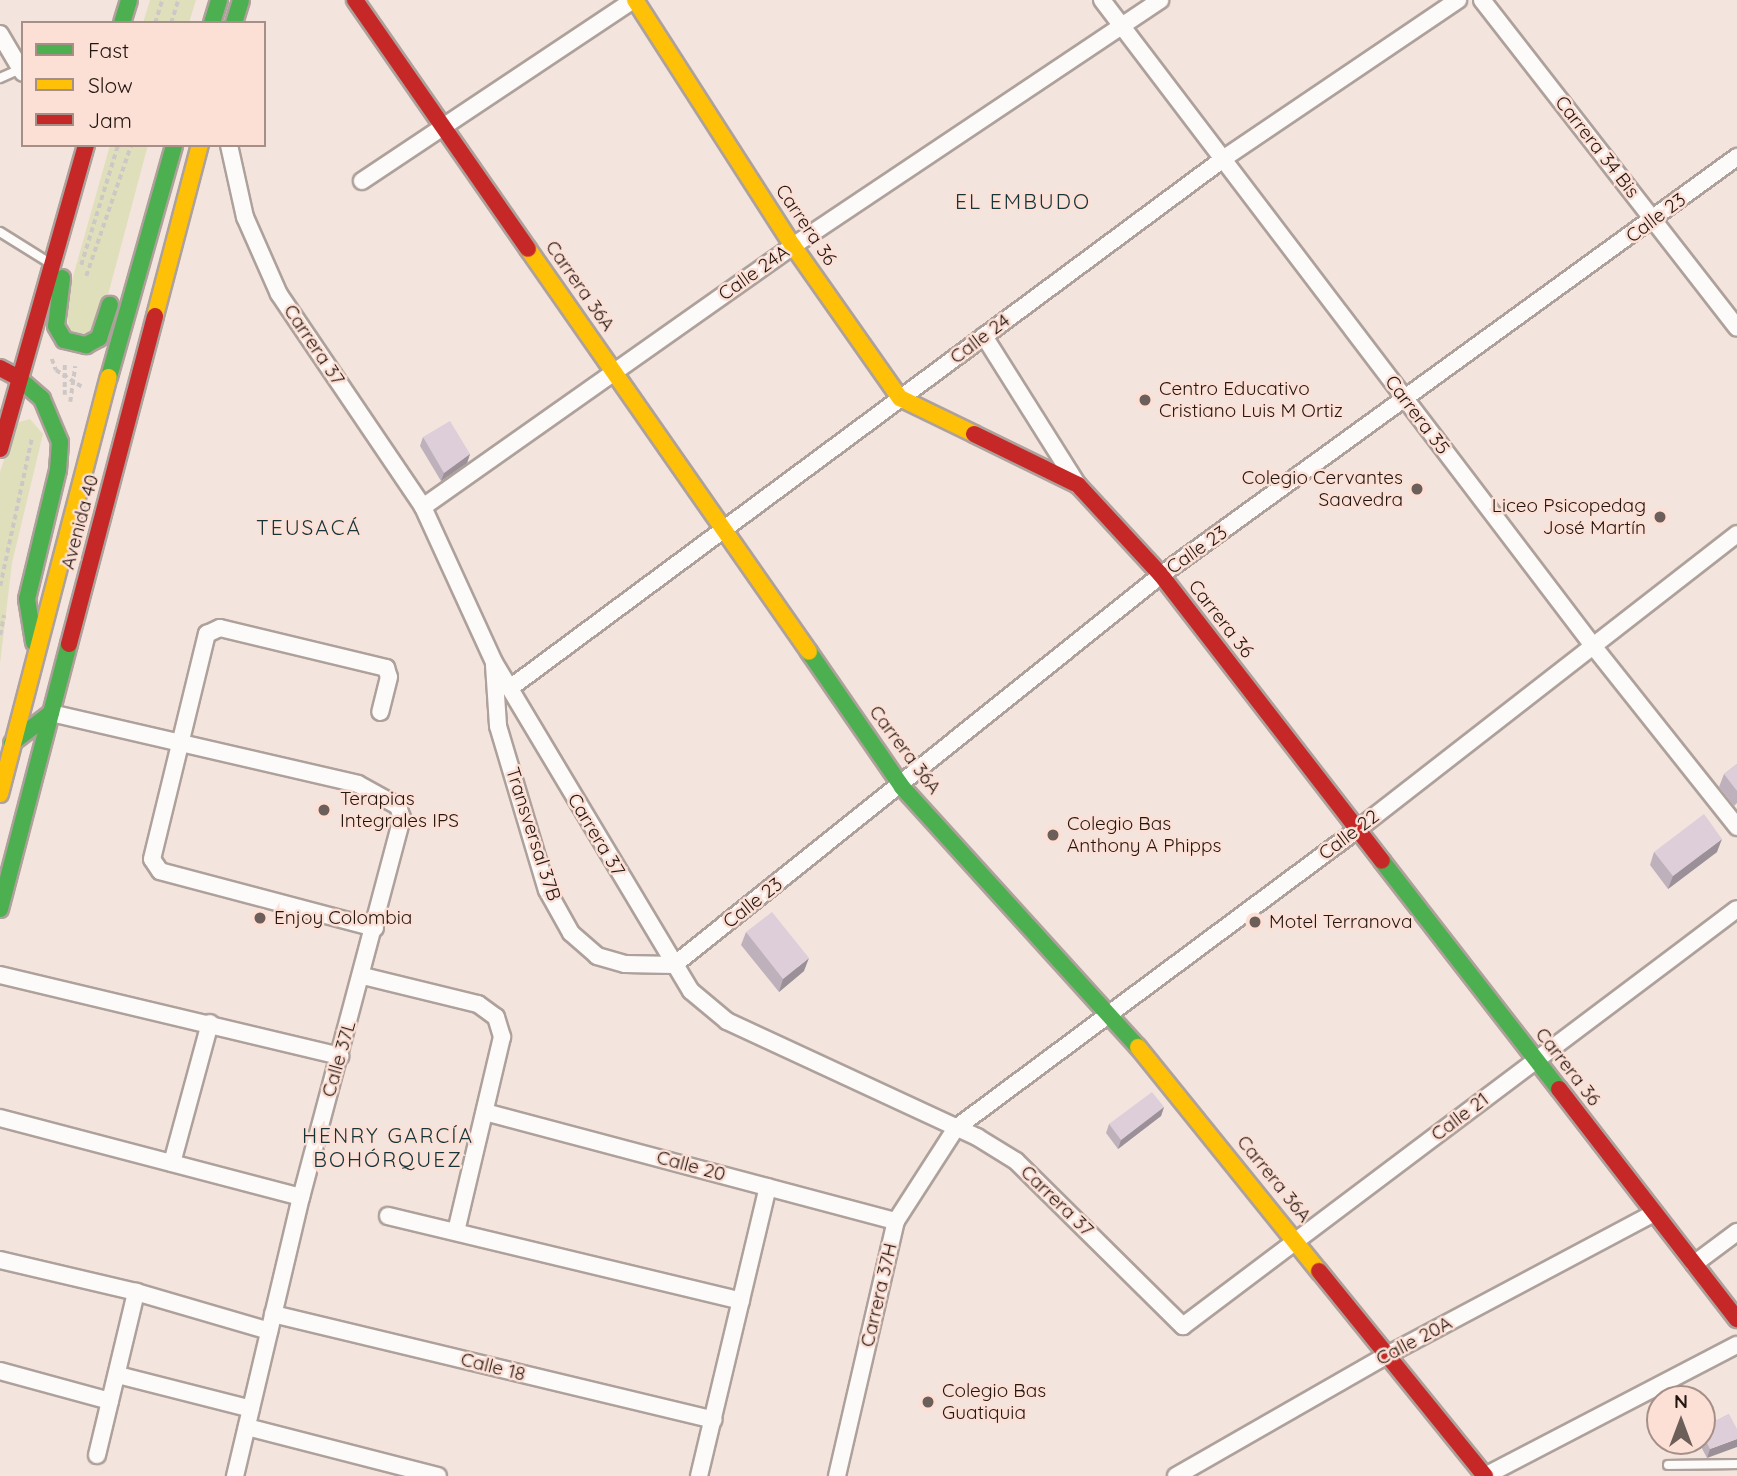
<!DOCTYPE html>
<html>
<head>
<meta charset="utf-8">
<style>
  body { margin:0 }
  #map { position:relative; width:1737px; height:1476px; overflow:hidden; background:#f4e4de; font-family:Quicksand,sans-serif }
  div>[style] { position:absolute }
  .green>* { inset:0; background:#e0dfbc }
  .path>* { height:3.5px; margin-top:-1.75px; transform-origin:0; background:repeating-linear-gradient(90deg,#cdc8c5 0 5px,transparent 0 8.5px) }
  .roads { filter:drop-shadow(2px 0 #aea19b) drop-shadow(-2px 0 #aea19b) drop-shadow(0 2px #aea19b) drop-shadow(0 -2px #aea19b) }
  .lane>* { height:8px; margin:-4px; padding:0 4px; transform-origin:4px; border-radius:4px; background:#fdfbfa }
  .street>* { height:16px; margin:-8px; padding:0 8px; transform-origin:8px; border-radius:8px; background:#fdfbfa }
  .fast>* { height:16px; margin:-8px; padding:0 8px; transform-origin:8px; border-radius:8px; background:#4caf50 }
  .slow>* { height:16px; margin:-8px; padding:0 8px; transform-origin:8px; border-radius:8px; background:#ffc107 }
  .jam>* { height:16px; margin:-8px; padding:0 8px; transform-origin:8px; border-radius:8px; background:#c62828 }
  .wall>* { inset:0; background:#beb1bb }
  .shaded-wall>* { inset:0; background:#9b9098 }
  .building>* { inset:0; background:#ddced9 }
  .dots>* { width:19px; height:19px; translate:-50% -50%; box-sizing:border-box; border:4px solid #fde0d5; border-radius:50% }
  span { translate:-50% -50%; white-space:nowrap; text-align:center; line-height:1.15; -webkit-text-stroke:5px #fde0d5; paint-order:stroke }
  .street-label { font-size:19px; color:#221611 }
  .poi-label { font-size:19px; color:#221611 }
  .left { translate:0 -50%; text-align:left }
  .right { translate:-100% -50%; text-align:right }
  .neighbourhood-label { font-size:21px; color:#13353a; letter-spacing:2px }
  .legend { position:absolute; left:21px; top:21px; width:245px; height:126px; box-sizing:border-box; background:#fde0d5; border:2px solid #a58f87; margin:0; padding:9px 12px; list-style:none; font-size:21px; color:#221611 }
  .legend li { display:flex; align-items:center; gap:14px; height:35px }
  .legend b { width:35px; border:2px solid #a58f87 }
  .north { position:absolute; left:1646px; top:1385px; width:70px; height:70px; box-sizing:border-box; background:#fde0d5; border:2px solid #a58f87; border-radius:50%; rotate:0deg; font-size:19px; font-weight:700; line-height:28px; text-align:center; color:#221611 }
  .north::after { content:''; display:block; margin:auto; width:24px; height:32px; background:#6c5e59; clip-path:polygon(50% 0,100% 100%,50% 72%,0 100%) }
</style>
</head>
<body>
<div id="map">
  <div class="green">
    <div style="clip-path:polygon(150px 0,196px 0,189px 23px,143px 23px)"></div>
    <div style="clip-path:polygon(110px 145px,148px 145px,108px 295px,93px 332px,69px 336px,67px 298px)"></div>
    <div style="clip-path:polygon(30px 419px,43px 434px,12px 563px,0 664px,0 472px,16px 423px)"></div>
  </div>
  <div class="path">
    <div style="left:155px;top:23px;width:24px;rotate:-73deg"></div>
    <div style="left:171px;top:23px;width:24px;rotate:-73deg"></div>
    <div style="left:81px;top:265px;width:126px;rotate:-72.9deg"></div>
    <div style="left:86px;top:276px;width:139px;rotate:-71deg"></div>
    <div style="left:52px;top:359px;width:12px;rotate:70deg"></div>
    <div style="left:56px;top:370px;width:33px;rotate:33deg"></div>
    <div style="left:65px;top:365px;width:30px;rotate:90deg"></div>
    <div style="left:70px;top:402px;width:36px;rotate:-82deg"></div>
    <div style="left:0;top:586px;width:152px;rotate:-77.9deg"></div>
    <div style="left:0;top:635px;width:20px;rotate:-79deg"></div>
  </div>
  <div class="roads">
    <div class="lane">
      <div style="left:0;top:78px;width:22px;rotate:-24deg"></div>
      <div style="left:0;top:232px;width:57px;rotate:32deg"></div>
      <div style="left:1668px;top:1465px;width:69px;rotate:-0.8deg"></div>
    </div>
    <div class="street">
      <div style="left:1102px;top:0;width:813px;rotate:52.75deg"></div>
      <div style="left:1594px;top:647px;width:230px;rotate:51.5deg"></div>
      <div style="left:1482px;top:0;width:415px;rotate:52.1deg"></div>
      <div style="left:0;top:34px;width:45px;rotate:59.5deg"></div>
      <div style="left:229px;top:145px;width:74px;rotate:77.5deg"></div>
      <div style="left:245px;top:217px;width:84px;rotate:66.2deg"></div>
      <div style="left:279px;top:294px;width:257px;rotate:55.9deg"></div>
      <div style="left:423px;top:507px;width:170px;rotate:65.4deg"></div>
      <div style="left:494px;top:662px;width:383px;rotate:59.1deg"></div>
      <div style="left:691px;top:991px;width:47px;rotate:39.8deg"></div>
      <div style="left:727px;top:1021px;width:276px;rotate:24.9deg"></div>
      <div style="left:977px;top:1137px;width:46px;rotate:31.6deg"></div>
      <div style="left:1016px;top:1161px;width:235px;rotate:44.7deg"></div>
      <div style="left:1183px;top:1326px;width:693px;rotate:-36.97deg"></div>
      <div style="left:362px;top:181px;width:326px;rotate:-33.7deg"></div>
      <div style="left:984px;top:336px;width:176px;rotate:57.8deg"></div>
      <div style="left:423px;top:507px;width:453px;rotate:-35.2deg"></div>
      <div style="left:793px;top:246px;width:442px;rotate:-33.8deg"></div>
      <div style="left:494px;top:665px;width:61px;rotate:86.2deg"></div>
      <div style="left:498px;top:726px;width:171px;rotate:73.4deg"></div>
      <div style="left:547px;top:890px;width:49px;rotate:60.8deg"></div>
      <div style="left:571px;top:933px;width:35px;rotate:41deg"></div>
      <div style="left:597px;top:956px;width:29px;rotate:16deg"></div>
      <div style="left:625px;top:964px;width:49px;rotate:1.2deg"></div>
      <div style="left:674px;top:965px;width:624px;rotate:-38.69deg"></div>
      <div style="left:1161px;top:575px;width:712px;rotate:-35.97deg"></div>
      <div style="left:510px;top:688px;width:888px;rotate:-36.57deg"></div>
      <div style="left:1223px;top:159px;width:284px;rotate:-34.1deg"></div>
      <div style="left:51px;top:713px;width:315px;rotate:13deg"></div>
      <div style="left:358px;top:784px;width:46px;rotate:28.8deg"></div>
      <div style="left:398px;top:806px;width:13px;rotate:72deg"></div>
      <div style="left:402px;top:818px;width:392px;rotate:104.9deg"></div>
      <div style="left:301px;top:1197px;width:287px;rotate:103.3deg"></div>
      <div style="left:375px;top:928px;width:222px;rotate:-165.2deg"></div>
      <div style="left:160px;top:871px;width:14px;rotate:-124deg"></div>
      <div style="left:152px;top:859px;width:232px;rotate:-76.3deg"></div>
      <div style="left:207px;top:634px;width:14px;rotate:-25deg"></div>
      <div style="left:220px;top:628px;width:171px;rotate:13.5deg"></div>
      <div style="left:386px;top:668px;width:9px;rotate:72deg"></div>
      <div style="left:389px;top:677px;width:36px;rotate:104deg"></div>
      <div style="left:0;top:975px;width:350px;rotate:13.4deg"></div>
      <div style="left:363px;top:976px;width:118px;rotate:13.7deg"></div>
      <div style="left:478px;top:1004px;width:22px;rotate:36deg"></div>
      <div style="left:496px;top:1017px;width:21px;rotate:73deg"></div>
      <div style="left:502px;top:1037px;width:200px;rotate:103.3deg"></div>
      <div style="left:485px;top:1112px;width:425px;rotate:14.9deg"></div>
      <div style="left:0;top:1118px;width:311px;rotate:14.7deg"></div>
      <div style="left:172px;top:1163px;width:145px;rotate:-74.8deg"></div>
      <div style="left:388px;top:1216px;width:363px;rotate:13.5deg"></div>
      <div style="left:0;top:1260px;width:140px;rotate:13.2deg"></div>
      <div style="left:136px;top:1292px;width:139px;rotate:16.3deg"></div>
      <div style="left:1694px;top:1264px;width:54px;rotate:-36.7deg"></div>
      <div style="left:273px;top:1314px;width:453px;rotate:13.5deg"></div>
      <div style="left:0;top:1371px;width:114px;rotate:15.3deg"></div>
      <div style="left:118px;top:1375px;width:137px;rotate:14.3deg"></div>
      <div style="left:247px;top:1427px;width:197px;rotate:14.4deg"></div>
      <div style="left:97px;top:1455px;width:168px;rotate:-76.5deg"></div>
      <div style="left:699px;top:1476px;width:297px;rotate:-76.6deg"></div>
      <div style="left:837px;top:1476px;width:262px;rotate:-77deg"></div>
      <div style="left:896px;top:1221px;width:111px;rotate:-57.2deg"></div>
      <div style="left:956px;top:1128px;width:501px;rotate:-36.64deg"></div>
      <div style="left:1358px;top:829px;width:480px;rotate:-37.9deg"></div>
      <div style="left:1176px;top:1476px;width:243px;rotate:-29.8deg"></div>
      <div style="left:1387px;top:1355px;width:302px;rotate:-28deg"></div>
      <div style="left:1485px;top:1476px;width:284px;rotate:-27.5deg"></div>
    </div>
    <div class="fast">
      <div style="left:122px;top:23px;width:24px;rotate:-73deg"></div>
      <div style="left:212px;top:23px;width:24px;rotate:-73deg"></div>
      <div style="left:234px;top:23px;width:24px;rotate:-73deg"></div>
      <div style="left:62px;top:278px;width:48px;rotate:97.1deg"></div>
      <div style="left:56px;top:326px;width:16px;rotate:60deg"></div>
      <div style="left:64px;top:340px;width:23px;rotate:13deg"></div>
      <div style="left:86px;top:345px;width:15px;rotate:-28deg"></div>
      <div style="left:99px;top:338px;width:35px;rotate:-72deg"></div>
      <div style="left:17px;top:377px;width:33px;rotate:41deg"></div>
      <div style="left:42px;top:399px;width:47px;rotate:67.3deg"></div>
      <div style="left:60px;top:442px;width:28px;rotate:94deg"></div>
      <div style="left:58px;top:470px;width:133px;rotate:103.5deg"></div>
      <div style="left:27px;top:599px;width:44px;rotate:80.8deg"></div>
      <div style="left:109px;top:377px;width:241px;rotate:-74.3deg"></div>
      <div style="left:809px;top:652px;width:164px;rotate:55.4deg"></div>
      <div style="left:902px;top:787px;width:351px;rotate:47.8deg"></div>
      <div style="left:12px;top:743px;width:49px;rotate:-37.6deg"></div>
      <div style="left:1382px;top:861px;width:289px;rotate:52.2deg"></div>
      <div style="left:0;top:909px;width:274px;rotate:-75.4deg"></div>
    </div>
    <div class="slow">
      <div style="left:635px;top:0;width:292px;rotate:57.3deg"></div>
      <div style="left:793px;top:246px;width:186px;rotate:54.9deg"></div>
      <div style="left:900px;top:398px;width:82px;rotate:25.9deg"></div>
      <div style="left:528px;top:249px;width:491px;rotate:55.1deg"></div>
      <div style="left:155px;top:316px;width:177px;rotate:-75.3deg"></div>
      <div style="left:0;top:794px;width:431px;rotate:-75.4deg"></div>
      <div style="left:1138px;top:1047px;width:288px;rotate:51.1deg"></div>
    </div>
    <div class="jam">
      <div style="left:355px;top:0;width:303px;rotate:55.2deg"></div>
      <div style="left:0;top:368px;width:19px;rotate:28deg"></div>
      <div style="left:974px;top:434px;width:116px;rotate:26.1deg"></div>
      <div style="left:1078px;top:485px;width:122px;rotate:47.3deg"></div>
      <div style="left:1161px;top:575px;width:361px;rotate:52.3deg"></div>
      <div style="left:0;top:449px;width:316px;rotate:-74.2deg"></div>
      <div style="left:69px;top:644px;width:339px;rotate:-75.3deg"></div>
      <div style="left:1559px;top:1089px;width:291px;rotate:52.3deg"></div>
      <div style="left:1319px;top:1271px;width:264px;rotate:51deg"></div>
    </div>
  </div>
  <div class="wall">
    <div style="clip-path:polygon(423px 437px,470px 454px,467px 463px,441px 481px,420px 446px)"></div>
    <div style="clip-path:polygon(1737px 764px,1737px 803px,1734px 806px,1719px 787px,1724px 774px)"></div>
    <div style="clip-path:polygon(1654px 852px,1717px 852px,1668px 889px,1650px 865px)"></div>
    <div style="clip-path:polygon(746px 932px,804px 971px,779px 992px,741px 945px)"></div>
    <div style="clip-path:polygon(1164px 1107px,1161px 1116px,1118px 1149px,1106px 1133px,1109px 1124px)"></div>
    <div style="clip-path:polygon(1729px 1414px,1707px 1458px,1698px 1441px,1702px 1441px,1702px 1428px)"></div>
  </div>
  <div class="shaded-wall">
    <div style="clip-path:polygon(470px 454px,467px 463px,441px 481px,444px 473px)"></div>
    <div style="clip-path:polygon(1722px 839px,1717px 852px,1668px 889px,1673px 876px)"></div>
    <div style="clip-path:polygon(809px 958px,804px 971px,779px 992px,783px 979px)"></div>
    <div style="clip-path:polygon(1164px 1107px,1161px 1116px,1118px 1149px,1121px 1140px)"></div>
    <div style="clip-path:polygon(1737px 1439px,1737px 1447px,1707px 1458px,1710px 1449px)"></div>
  </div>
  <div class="building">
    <div style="clip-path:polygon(450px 421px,470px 454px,444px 473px,423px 437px)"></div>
    <div style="clip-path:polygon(1737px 764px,1737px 791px,1724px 774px)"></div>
    <div style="clip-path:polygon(1704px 814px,1722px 839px,1673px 876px,1654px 852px)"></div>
    <div style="clip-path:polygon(772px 912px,809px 958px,783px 979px,746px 932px)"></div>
    <div style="clip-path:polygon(1152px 1092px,1164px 1107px,1121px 1140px,1109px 1124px)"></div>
    <div style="clip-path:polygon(1729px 1414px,1737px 1429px,1737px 1439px,1710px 1449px,1702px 1433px,1702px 1428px)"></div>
  </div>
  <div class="dots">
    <div style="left:1145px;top:400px;background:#6c5e59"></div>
    <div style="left:1417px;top:489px;background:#6c5e59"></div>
    <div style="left:1660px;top:517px;background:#6c5e59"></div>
    <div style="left:324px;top:810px;background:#6c5e59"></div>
    <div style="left:1053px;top:835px;background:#6c5e59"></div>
    <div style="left:260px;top:918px;background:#6c5e59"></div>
    <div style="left:1255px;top:922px;background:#6c5e59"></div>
    <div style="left:928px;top:1402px;background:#6c5e59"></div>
  </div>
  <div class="street-label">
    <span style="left:1597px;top:147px;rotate:52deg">Carrera 34 Bis</span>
    <span style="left:1656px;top:218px;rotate:-37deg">Calle 23</span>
    <span style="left:806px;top:225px;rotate:56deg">Carrera 36</span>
    <span style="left:754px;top:273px;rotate:-35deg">Calle 24A</span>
    <span style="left:580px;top:286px;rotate:55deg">Carrera 36A</span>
    <span style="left:980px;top:339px;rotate:-37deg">Calle 24</span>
    <span style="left:314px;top:345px;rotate:56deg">Carrera 37</span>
    <span style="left:1417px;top:415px;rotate:53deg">Carrera 35</span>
    <span style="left:80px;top:522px;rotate:-75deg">Avenida 40</span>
    <span style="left:1197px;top:550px;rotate:-35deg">Calle 23</span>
    <span style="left:1221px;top:619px;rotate:52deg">Carrera 36</span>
    <span style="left:905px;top:750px;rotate:53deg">Carrera 36A</span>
    <span style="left:533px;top:834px;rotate:72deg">Transversal 37B</span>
    <span style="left:596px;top:835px;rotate:59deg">Carrera 37</span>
    <span style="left:1349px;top:835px;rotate:-37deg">Calle 22</span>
    <span style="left:753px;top:903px;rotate:-38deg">Calle 23</span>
    <span style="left:339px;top:1059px;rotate:-74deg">Calle 37L</span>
    <span style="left:1568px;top:1067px;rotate:52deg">Carrera 36</span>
    <span style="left:1460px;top:1117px;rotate:-37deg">Calle 21</span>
    <span style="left:691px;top:1166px;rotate:15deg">Calle 20</span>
    <span style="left:1274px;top:1179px;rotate:51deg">Carrera 36A</span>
    <span style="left:1057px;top:1201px;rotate:44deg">Carrera 37</span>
    <span style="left:879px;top:1295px;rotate:-77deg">Carrera 37H</span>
    <span style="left:1414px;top:1341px;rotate:-28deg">Calle 20A</span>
    <span style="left:493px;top:1367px;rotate:14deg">Calle 18</span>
  </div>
  <div class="poi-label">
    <span class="left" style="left:1159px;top:400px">Centro Educativo<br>Cristiano Luis M Ortiz</span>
    <span class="right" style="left:1403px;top:489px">Colegio Cervantes<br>Saavedra</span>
    <span class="right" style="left:1646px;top:517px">Liceo Psicopedag<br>José Martín</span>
    <span class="left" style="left:340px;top:810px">Terapias<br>Integrales IPS</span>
    <span class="left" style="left:1067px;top:835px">Colegio Bas<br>Anthony A Phipps</span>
    <span class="left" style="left:274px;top:918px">Enjoy Colombia</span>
    <span class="left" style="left:1269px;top:922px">Motel Terranova</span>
    <span class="left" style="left:942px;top:1402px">Colegio Bas<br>Guatiquia</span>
  </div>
  <div class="neighbourhood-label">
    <span style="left:1023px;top:201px">EL EMBUDO</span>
    <span style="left:309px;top:527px">TEUSACÁ</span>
    <span style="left:388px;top:1147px">HENRY GARCÍA<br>BOHÓRQUEZ</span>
  </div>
  <ul class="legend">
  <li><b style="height:9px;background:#4caf50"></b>Fast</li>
  <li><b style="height:9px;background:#ffc107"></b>Slow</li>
  <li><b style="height:9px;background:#c62828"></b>Jam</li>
  </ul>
  <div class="north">N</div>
</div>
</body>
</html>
